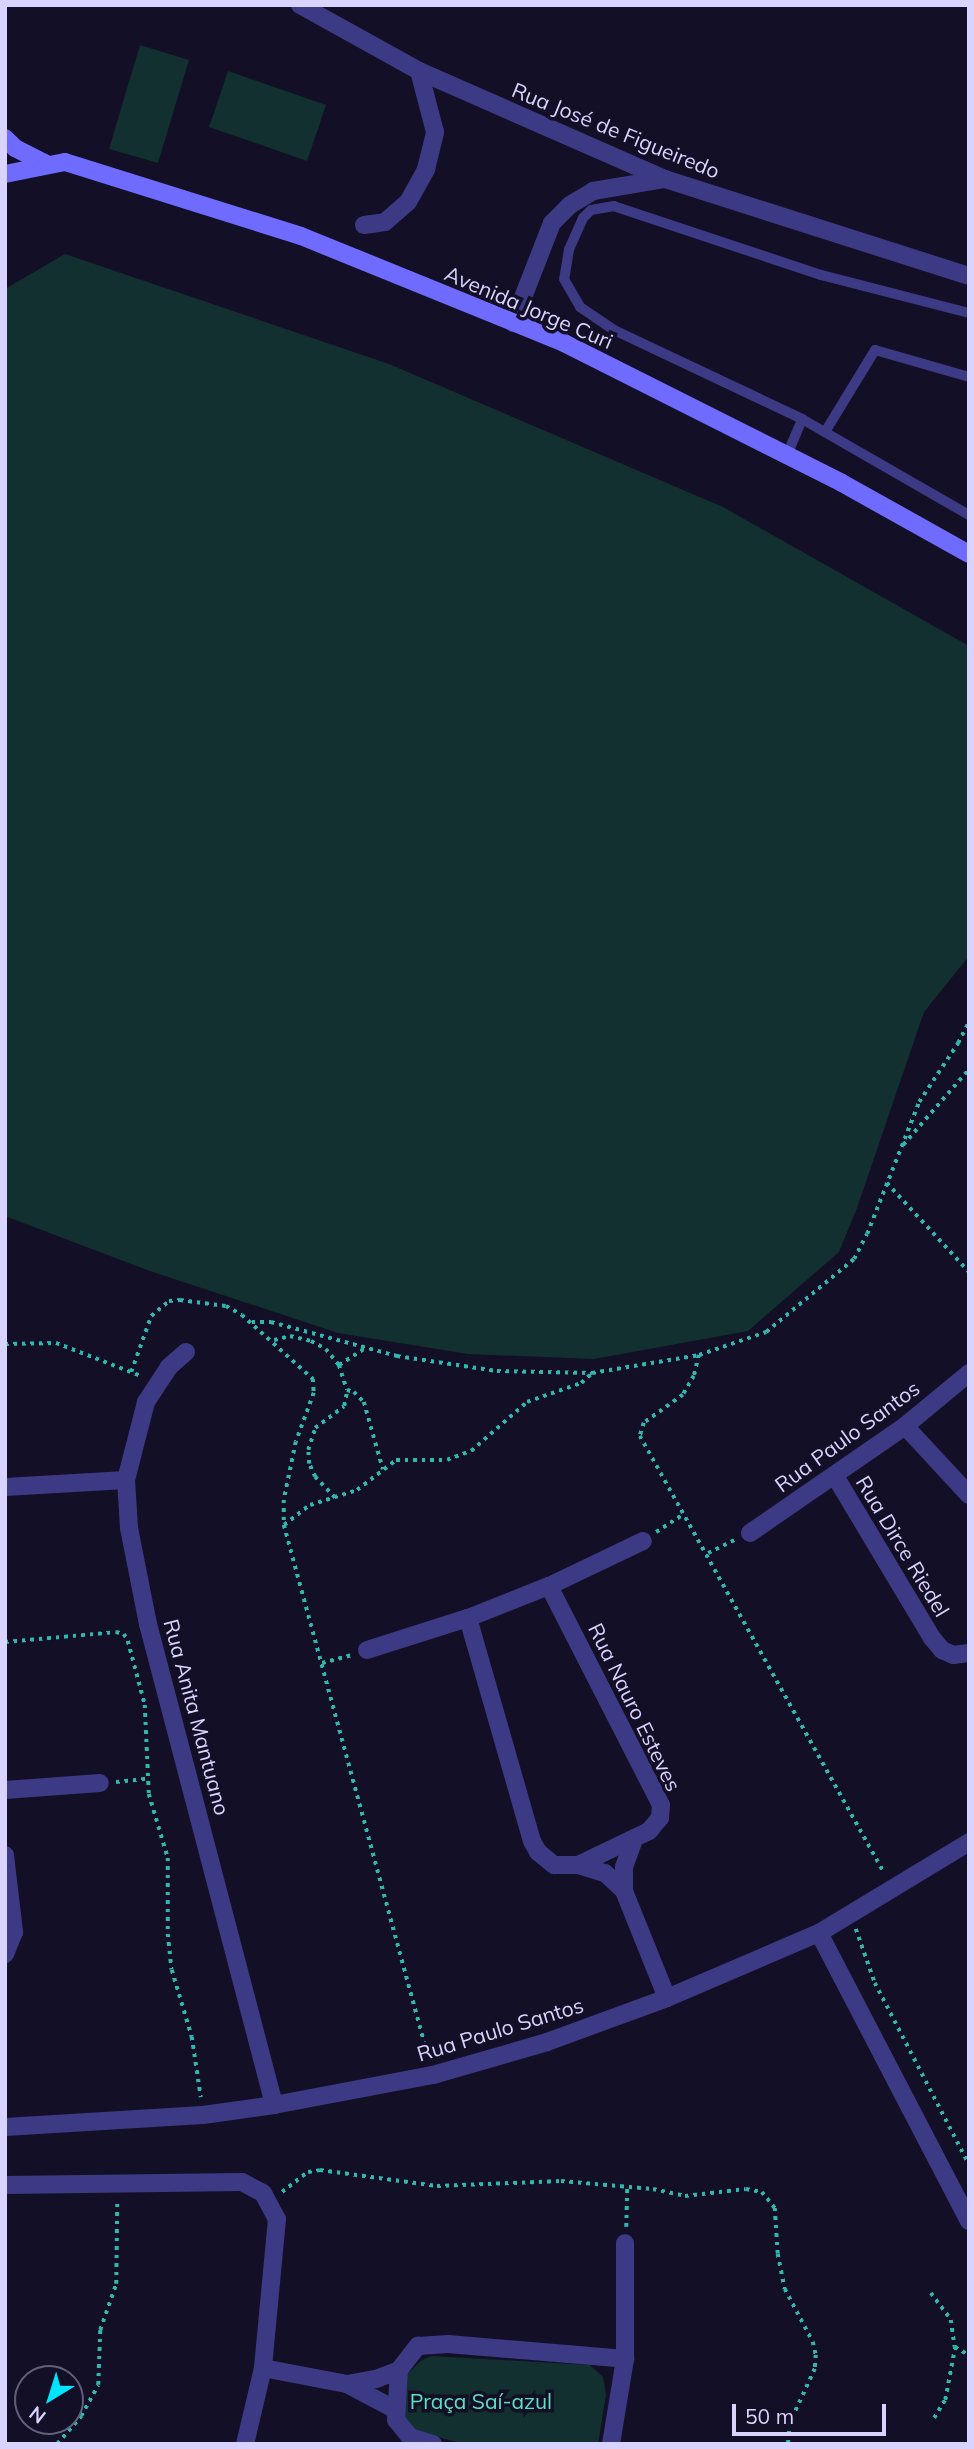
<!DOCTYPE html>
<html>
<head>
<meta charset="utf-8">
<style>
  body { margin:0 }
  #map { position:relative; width:974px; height:2449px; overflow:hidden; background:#130f26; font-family:Mulish,sans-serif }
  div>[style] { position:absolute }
  .green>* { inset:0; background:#12302f }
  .path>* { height:3.5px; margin-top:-1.75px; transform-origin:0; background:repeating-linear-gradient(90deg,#2fb8b0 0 3.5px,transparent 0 8.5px) }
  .lane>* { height:10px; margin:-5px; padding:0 5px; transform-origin:5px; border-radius:5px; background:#3d3a85 }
  .street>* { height:18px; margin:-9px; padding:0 9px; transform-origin:9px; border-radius:9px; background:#3d3a85 }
  .secondary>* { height:18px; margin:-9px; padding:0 9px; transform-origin:9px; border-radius:9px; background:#6f6bff }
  span { translate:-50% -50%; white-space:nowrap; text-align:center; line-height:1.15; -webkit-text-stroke:7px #130f26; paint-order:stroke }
  .street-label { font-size:21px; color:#d9d4ff }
  .park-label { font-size:21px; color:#5fe0c0 }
  .frame { position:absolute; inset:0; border:7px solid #d9d4ff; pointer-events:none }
  .north { position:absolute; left:14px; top:2365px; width:70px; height:70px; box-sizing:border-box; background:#130f26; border:2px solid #625e7d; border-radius:50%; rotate:218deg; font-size:19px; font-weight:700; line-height:28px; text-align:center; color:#d9d4ff }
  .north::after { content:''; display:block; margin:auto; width:24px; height:32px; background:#00e5ff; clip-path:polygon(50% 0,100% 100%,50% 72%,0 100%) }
  .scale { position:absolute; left:732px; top:2404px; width:154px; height:32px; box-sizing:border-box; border:4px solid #d9d4ff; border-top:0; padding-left:9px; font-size:21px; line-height:24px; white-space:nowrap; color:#d9d4ff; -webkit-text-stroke:5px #130f26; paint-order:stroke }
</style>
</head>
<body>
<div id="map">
  <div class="green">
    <div style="clip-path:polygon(140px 45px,189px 60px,158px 163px,109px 149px)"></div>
    <div style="clip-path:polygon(228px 71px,326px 105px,307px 161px,209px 127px)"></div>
    <div style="clip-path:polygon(65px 254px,389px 364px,723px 507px,969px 646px,969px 956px,924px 1012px,857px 1208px,839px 1252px,748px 1331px,594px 1359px,468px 1354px,338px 1333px,147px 1270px,5px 1216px,5px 289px)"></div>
    <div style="clip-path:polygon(432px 2356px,590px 2365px,603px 2377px,606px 2395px,598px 2444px,465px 2444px,418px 2432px,402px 2416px,407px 2374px,422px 2360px)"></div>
  </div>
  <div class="path">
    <div style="left:903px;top:1145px;width:101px;rotate:-49deg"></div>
    <div style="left:887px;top:1183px;width:121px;rotate:47.3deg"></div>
    <div style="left:252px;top:1322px;width:19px"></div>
    <div style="left:271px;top:1322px;width:131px;rotate:15.1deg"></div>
    <div style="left:397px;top:1356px;width:101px;rotate:8.5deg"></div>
    <div style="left:497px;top:1371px;width:95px;rotate:1.2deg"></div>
    <div style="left:592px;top:1373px;width:109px;rotate:-9.5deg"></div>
    <div style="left:699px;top:1355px;width:22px;rotate:103deg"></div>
    <div style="left:694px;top:1376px;width:22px;rotate:120deg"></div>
    <div style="left:683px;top:1395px;width:48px;rotate:144.3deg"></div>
    <div style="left:644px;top:1423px;width:14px;rotate:107deg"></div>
    <div style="left:640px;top:1436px;width:500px;rotate:60.8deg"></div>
    <div style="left:274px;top:1340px;width:16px;rotate:-14deg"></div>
    <div style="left:290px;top:1336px;width:22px;rotate:13deg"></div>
    <div style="left:311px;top:1341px;width:17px;rotate:28deg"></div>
    <div style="left:326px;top:1349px;width:21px;rotate:51deg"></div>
    <div style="left:339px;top:1365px;width:26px;rotate:72deg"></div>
    <div style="left:347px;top:1390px;width:7px;rotate:16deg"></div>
    <div style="left:354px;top:1392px;width:14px;rotate:45deg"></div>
    <div style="left:364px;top:1402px;width:70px;rotate:74.2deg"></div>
    <div style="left:5px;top:1344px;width:51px;rotate:-1.1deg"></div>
    <div style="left:56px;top:1343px;width:91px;rotate:21.2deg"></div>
    <div style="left:699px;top:1355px;width:71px;rotate:-18.9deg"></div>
    <div style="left:766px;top:1332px;width:114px;rotate:-39.7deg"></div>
    <div style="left:854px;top:1259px;width:28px;rotate:-63deg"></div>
    <div style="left:867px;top:1234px;width:142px;rotate:-68.5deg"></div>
    <div style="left:919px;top:1102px;width:71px;rotate:-56.5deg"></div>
    <div style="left:958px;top:1043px;width:25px;rotate:-63deg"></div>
    <div style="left:339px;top:1365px;width:31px;rotate:-33deg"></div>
    <div style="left:131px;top:1372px;width:59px;rotate:-70.3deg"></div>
    <div style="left:151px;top:1316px;width:23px;rotate:-40deg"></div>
    <div style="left:169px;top:1301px;width:11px;rotate:-5deg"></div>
    <div style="left:180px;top:1300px;width:46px;rotate:7.4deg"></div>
    <div style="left:226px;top:1306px;width:18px;rotate:29deg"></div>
    <div style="left:242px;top:1315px;width:96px;rotate:42deg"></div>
    <div style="left:313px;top:1379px;width:14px;rotate:86deg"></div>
    <div style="left:314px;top:1393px;width:52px;rotate:110.2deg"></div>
    <div style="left:296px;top:1442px;width:59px;rotate:101.7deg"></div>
    <div style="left:284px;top:1500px;width:25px;rotate:90deg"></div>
    <div style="left:284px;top:1525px;width:550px;rotate:74.83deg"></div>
    <div style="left:335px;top:1498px;width:29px;rotate:-134deg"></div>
    <div style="left:315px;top:1477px;width:14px;rotate:-115deg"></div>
    <div style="left:309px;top:1464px;width:14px;rotate:-94deg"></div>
    <div style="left:308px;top:1450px;width:23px;rotate:-72deg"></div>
    <div style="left:315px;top:1428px;width:36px;rotate:-37deg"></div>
    <div style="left:344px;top:1406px;width:16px;rotate:-79deg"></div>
    <div style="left:284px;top:1525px;width:33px;rotate:-38deg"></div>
    <div style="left:310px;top:1505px;width:49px;rotate:-17.7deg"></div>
    <div style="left:357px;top:1490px;width:49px;rotate:-37.6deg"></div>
    <div style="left:396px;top:1460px;width:51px"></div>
    <div style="left:447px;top:1460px;width:26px;rotate:-21deg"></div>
    <div style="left:471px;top:1451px;width:74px;rotate:-41.2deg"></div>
    <div style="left:527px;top:1402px;width:57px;rotate:-19.4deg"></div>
    <div style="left:581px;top:1383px;width:15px;rotate:-42deg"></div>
    <div style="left:656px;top:1532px;width:33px;rotate:-33deg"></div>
    <div style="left:708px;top:1553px;width:30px;rotate:-26deg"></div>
    <div style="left:5px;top:1642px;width:111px;rotate:-5.1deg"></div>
    <div style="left:116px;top:1632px;width:8px;rotate:14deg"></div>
    <div style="left:124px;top:1634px;width:8px;rotate:60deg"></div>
    <div style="left:128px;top:1641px;width:66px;rotate:75.1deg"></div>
    <div style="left:145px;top:1705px;width:89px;rotate:87.4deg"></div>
    <div style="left:149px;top:1794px;width:67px;rotate:73.5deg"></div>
    <div style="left:168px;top:1858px;width:76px;rotate:90deg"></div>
    <div style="left:168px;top:1934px;width:36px;rotate:84deg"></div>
    <div style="left:172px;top:1970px;width:70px;rotate:73.4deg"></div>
    <div style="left:192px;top:2037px;width:61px;rotate:81.5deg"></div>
    <div style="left:322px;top:1663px;width:31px;rotate:-15deg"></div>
    <div style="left:116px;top:1782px;width:31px;rotate:-6deg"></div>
    <div style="left:856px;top:1929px;width:57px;rotate:70.6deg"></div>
    <div style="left:875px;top:1983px;width:204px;rotate:62.6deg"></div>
    <div style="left:282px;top:2192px;width:33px;rotate:-38deg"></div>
    <div style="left:308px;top:2172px;width:12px;rotate:-9deg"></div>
    <div style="left:320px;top:2170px;width:118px;rotate:7.8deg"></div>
    <div style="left:437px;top:2186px;width:124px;rotate:-2.3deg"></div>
    <div style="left:561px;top:2181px;width:92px;rotate:5deg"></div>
    <div style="left:653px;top:2189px;width:33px;rotate:12deg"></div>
    <div style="left:685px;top:2196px;width:61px;rotate:-6.5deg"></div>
    <div style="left:746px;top:2189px;width:16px;rotate:11deg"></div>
    <div style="left:762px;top:2192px;width:21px;rotate:51deg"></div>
    <div style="left:775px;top:2208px;width:46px;rotate:86.3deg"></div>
    <div style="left:778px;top:2254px;width:36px;rotate:79deg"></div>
    <div style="left:785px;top:2289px;width:60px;rotate:62.2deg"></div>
    <div style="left:813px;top:2342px;width:13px;rotate:77deg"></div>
    <div style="left:816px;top:2355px;width:14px;rotate:94deg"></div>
    <div style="left:815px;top:2369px;width:60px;rotate:114.8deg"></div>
    <div style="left:790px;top:2423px;width:21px;rotate:95deg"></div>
    <div style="left:626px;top:2227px;width:40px;rotate:-88.6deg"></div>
    <div style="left:931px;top:2293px;width:34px;rotate:53deg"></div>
    <div style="left:951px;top:2320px;width:27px;rotate:82deg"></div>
    <div style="left:955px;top:2347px;width:16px;rotate:30deg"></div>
    <div style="left:934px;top:2418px;width:21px;rotate:-59deg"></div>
    <div style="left:945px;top:2400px;width:54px;rotate:-79.3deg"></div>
    <div style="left:57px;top:2444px;width:37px;rotate:-49deg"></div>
    <div style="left:81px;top:2416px;width:35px;rotate:-61deg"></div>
    <div style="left:98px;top:2385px;width:55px;rotate:-87.9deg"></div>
    <div style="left:100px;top:2330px;width:49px;rotate:-70.8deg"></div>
    <div style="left:116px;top:2284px;width:84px;rotate:-89.3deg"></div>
  </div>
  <div class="lane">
    <div style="left:969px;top:313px;width:153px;rotate:-165.6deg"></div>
    <div style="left:821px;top:275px;width:218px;rotate:-161.6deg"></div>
    <div style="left:614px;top:206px;width:23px;rotate:170deg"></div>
    <div style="left:591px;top:210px;width:11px;rotate:135deg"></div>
    <div style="left:583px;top:218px;width:34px;rotate:114deg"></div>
    <div style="left:569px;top:249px;width:30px;rotate:99deg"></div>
    <div style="left:564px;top:279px;width:32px;rotate:60deg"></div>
    <div style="left:580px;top:307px;width:41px;rotate:34.1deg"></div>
    <div style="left:614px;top:330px;width:208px;rotate:25.3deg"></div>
    <div style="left:802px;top:419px;width:193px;rotate:29.9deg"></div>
    <div style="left:825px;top:432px;width:96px;rotate:-58.6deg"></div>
    <div style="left:875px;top:350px;width:98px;rotate:16deg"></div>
    <div style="left:787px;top:455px;width:39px;rotate:-67deg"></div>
  </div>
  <div class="street">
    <div style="left:300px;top:5px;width:136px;rotate:29deg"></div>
    <div style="left:419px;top:71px;width:269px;rotate:23.7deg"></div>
    <div style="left:665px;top:179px;width:319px;rotate:17.7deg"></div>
    <div style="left:364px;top:225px;width:21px;rotate:-8deg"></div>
    <div style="left:385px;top:222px;width:30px;rotate:-41deg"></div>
    <div style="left:408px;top:202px;width:38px;rotate:-61deg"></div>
    <div style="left:426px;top:169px;width:38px;rotate:-76deg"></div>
    <div style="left:435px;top:132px;width:63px;rotate:-104.7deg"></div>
    <div style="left:513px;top:323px;width:107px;rotate:-68.7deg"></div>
    <div style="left:552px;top:223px;width:25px;rotate:-45deg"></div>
    <div style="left:570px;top:205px;width:27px;rotate:-31deg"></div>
    <div style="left:593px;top:191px;width:73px;rotate:-9.5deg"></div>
    <div style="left:186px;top:1352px;width:23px;rotate:139deg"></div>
    <div style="left:169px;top:1367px;width:42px;rotate:123.3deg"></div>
    <div style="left:146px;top:1402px;width:81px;rotate:104.4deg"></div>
    <div style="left:126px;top:1480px;width:48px;rotate:86.4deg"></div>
    <div style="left:129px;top:1528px;width:98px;rotate:78.8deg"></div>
    <div style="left:148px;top:1624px;width:497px;rotate:75.3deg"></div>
    <div style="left:905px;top:1426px;width:94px;rotate:47.2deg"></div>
    <div style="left:835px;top:1476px;width:189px;rotate:59.1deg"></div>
    <div style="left:932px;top:1638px;width:16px;rotate:50deg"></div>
    <div style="left:942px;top:1650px;width:12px;rotate:24deg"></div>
    <div style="left:953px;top:1655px;width:16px;rotate:-7deg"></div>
    <div style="left:5px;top:1487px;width:121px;rotate:-3.3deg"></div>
    <div style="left:750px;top:1533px;width:188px;rotate:-34.6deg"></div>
    <div style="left:905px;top:1426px;width:83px;rotate:-39.6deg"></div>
    <div style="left:468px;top:1618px;width:232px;rotate:74deg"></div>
    <div style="left:532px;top:1841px;width:13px;rotate:61deg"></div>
    <div style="left:538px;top:1852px;width:21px;rotate:39deg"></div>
    <div style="left:554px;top:1865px;width:24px"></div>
    <div style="left:578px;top:1865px;width:79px;rotate:-25.6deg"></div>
    <div style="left:649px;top:1831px;width:17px;rotate:-50deg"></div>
    <div style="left:660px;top:1818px;width:13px;rotate:-86deg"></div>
    <div style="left:661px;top:1805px;width:246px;rotate:-117.1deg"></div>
    <div style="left:367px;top:1650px;width:106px;rotate:-17.6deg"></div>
    <div style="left:468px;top:1618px;width:87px;rotate:-21.6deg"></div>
    <div style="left:549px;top:1586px;width:104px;rotate:-25.6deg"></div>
    <div style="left:5px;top:1790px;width:95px;rotate:-4.2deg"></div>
    <div style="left:5px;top:1855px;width:78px;rotate:83.3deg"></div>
    <div style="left:14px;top:1932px;width:24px;rotate:112deg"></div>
    <div style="left:578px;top:1865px;width:28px;rotate:17deg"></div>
    <div style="left:605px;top:1873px;width:26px;rotate:43deg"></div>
    <div style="left:624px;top:1891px;width:24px;rotate:-90deg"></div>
    <div style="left:624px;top:1867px;width:29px;rotate:-70deg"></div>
    <div style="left:624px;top:1891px;width:115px;rotate:68.1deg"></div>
    <div style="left:819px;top:1933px;width:325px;rotate:62.5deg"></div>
    <div style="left:5px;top:2127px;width:198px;rotate:-3.5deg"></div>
    <div style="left:203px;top:2115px;width:72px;rotate:-8deg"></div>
    <div style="left:274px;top:2105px;width:162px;rotate:-10.7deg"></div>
    <div style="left:433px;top:2075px;width:119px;rotate:-16.1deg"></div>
    <div style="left:547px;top:2042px;width:128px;rotate:-20.1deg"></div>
    <div style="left:667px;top:1998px;width:165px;rotate:-23.2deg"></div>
    <div style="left:819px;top:1933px;width:175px;rotate:-31.2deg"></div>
    <div style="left:5px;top:2185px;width:237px;rotate:-0.7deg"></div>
    <div style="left:242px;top:2182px;width:24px;rotate:28deg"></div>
    <div style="left:263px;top:2193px;width:30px;rotate:62deg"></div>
    <div style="left:277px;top:2219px;width:150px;rotate:95.4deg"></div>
    <div style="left:263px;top:2368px;width:78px;rotate:103.3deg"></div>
    <div style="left:263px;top:2368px;width:86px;rotate:10.8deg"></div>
    <div style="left:347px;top:2384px;width:55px;rotate:28deg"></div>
    <div style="left:347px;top:2384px;width:29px;rotate:-10deg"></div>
    <div style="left:376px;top:2379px;width:25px;rotate:-21deg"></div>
    <div style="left:433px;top:2444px;width:24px;rotate:-163deg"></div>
    <div style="left:410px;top:2437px;width:22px;rotate:-129deg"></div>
    <div style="left:396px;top:2420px;width:50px;rotate:-86.6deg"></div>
    <div style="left:399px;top:2370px;width:31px;rotate:-52deg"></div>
    <div style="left:418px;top:2346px;width:30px;rotate:-4deg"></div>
    <div style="left:448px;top:2344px;width:178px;rotate:4.8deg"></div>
    <div style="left:611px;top:2444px;width:86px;rotate:-80.6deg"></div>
    <div style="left:625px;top:2359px;width:116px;rotate:-90deg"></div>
  </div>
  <div class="secondary">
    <div style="left:5px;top:138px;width:14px;rotate:45deg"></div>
    <div style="left:15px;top:148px;width:37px;rotate:27deg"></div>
    <div style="left:5px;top:174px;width:61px;rotate:-11.3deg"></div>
    <div style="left:65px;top:162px;width:247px;rotate:17.4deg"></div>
    <div style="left:301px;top:236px;width:284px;rotate:22.1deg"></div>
    <div style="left:564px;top:343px;width:311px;rotate:26.7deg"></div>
    <div style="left:842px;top:483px;width:145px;rotate:29.2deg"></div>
  </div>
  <div class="street-label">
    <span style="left:616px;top:130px;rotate:22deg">Rua José de Figueiredo</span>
    <span style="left:529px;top:307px;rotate:23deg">Avenida Jorge Curi</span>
    <span style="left:847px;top:1436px;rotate:-36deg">Rua Paulo Santos</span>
    <span style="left:903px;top:1546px;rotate:59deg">Rua Dirce Riedel</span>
    <span style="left:635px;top:1707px;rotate:64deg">Rua Nauro Esteves</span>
    <span style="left:197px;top:1717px;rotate:75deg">Rua Anita Mantuano</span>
    <span style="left:500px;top:2029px;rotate:-17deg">Rua Paulo Santos</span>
  </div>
  <div class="park-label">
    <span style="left:481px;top:2401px">Praça Saí-azul</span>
  </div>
  <div class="frame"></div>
  <div class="north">N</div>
  <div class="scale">50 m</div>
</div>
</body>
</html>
